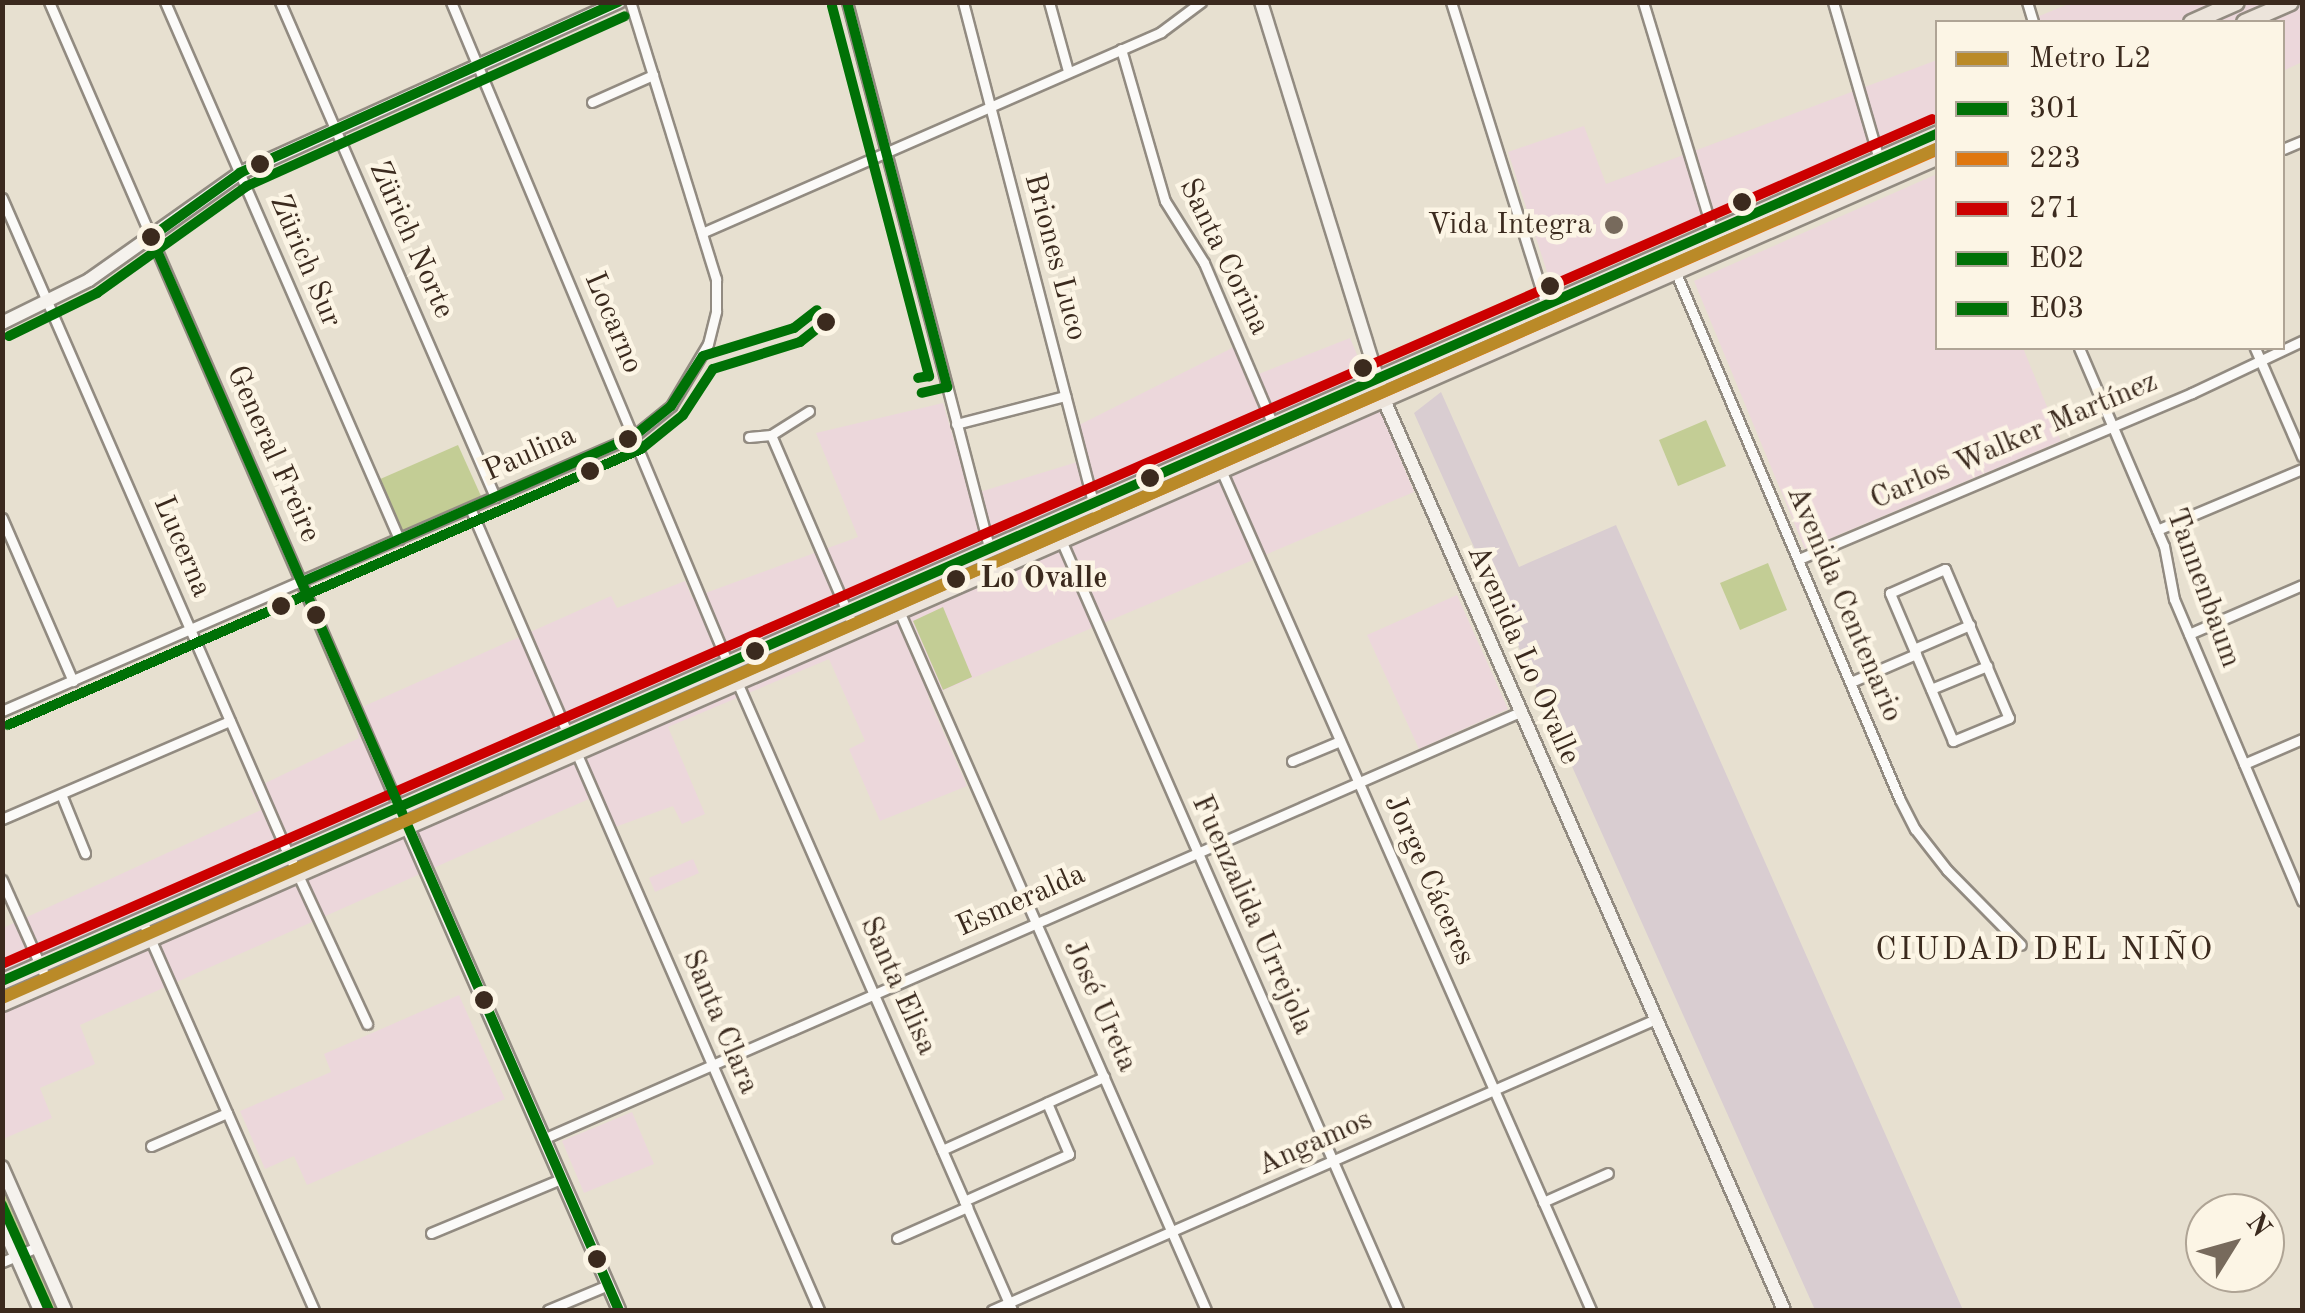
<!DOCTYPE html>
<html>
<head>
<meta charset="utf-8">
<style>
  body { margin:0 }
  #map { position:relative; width:2305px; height:1313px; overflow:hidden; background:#e7e0d0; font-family:"Old Standard TT",serif }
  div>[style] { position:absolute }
  .built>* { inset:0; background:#ecd7db }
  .industrial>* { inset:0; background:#d9cdd1 }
  .green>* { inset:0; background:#c3cd95 }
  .roads { filter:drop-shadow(2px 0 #928b81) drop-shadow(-2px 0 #928b81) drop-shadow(0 2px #928b81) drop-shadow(0 -2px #928b81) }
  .street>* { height:9px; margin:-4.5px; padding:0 4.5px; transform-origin:4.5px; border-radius:4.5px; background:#fbfaf8 }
  .secondary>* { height:12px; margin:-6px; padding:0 6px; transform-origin:6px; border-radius:6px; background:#f5f2ed }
  .primary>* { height:15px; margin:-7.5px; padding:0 7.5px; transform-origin:7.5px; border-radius:7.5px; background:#ece4db }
  .bus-1>* { height:10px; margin:-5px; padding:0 5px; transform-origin:5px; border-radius:5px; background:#007106 }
  .bus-2>* { height:10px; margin:-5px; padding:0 5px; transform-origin:5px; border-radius:5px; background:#df7710 }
  .bus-3>* { height:10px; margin:-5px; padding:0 5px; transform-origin:5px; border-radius:5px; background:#c00 }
  .bus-4>* { height:10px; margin:-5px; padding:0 5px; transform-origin:5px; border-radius:5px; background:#007106 }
  .bus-5>* { height:10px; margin:-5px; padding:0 5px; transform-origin:5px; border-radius:5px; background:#007106 }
  .metro-1>* { height:12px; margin:-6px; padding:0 6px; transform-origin:6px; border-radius:6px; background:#ba8a28 }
  .dots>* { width:28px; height:28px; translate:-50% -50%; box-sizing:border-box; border:5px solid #fcf5e5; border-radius:50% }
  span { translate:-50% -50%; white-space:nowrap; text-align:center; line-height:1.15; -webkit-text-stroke:9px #fcf5e5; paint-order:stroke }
  .poi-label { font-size:30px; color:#3b2a1e }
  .right { translate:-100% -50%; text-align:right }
  .street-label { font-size:30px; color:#3b2a1e }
  .stop-label { font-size:30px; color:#3b2a1e; font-weight:700 }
  .left { translate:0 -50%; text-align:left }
  .neighbourhood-label { font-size:32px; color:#3b2a1e; letter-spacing:2.5px }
  .frame { position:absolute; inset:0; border:5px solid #3b2a1e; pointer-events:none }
  .legend { position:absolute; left:1935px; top:20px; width:350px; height:330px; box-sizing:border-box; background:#fcf5e5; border:2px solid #afa495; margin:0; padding:12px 18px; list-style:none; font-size:30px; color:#3b2a1e }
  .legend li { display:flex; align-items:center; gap:20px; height:50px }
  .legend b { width:50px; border:2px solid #afa495 }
  .north { position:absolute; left:2185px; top:1193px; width:100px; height:100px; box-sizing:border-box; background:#fcf5e5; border:2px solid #afa495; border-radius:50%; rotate:53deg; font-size:28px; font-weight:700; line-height:40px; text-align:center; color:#3b2a1e }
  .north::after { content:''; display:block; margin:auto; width:35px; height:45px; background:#776a5c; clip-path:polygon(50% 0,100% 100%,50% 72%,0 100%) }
</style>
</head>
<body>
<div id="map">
  <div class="built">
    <div style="clip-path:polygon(2071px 3px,2302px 3px,2302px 62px,2283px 71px,2282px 22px,2025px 22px)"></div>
    <div style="clip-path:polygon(1937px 60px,1937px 122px,1553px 290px,1508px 152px,1584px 126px,1606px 184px)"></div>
    <div style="clip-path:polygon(1937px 174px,1938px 348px,2023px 348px,2061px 441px,1805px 549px,1694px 281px)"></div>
    <div style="clip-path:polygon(1350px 338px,1414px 492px,928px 697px,967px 786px,880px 821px,849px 749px,865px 741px,829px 659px,668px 727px,705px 814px,682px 824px,673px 806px,607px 830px,591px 798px,80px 1025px,95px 1064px,40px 1088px,52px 1118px,3px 1139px,3px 928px,261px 810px,251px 790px,359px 738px,351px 712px,611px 596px,617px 608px,685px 581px,692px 598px,858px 537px,816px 433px,943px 403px,970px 495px,1087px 459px,1079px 425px,1234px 347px,1246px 379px)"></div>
    <div style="clip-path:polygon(1457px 595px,1508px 709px,1419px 749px,1367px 635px)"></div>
    <div style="clip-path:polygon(693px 859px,699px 873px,655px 892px,649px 878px)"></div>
    <div style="clip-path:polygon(459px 995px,505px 1099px,307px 1185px,294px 1156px,265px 1169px,240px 1111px,331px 1072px,324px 1054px)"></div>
    <div style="clip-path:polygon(632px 1112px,654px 1164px,584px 1193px,562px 1141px)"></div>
  </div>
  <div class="industrial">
    <div style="clip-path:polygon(1441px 392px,1519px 567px,1616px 525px,1963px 1310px,1815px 1310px,1414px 413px)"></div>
  </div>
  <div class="green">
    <div style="clip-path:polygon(1706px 420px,1726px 466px,1678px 486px,1659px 440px)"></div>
    <div style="clip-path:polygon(458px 445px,481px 496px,401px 531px,378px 480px)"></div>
    <div style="clip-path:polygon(1768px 563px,1787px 610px,1740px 630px,1720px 583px)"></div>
    <div style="clip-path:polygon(943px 607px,972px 677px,943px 690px,913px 621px)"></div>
    <div style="clip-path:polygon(2px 1182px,59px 1310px,44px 1310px,3px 1216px)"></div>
  </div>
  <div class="roads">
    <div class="street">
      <div style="left:49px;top:2px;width:879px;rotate:66.53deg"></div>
      <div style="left:165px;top:2px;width:586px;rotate:66.45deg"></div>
      <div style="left:280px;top:2px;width:540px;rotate:66.52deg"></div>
      <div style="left:451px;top:2px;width:718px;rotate:67.29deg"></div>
      <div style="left:847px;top:2px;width:567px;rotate:75.4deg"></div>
      <div style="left:963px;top:2px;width:521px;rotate:75.43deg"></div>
      <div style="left:1094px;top:506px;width:18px;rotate:61deg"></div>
      <div style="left:1049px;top:2px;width:72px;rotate:74.6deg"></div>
      <div style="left:1451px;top:2px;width:337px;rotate:72.6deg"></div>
      <div style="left:1643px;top:2px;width:240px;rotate:73.1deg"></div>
      <div style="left:1833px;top:2px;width:164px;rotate:73.7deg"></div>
      <div style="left:2027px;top:2px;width:21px;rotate:73deg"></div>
      <div style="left:1121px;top:49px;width:158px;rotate:73.9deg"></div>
      <div style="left:1165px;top:201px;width:73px;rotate:57.8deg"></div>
      <div style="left:1204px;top:263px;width:176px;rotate:66.9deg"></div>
      <div style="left:592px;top:102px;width:67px;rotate:-23.9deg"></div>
      <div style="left:2283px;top:149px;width:21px;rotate:-23deg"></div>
      <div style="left:2px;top:198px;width:708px;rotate:66.44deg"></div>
      <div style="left:285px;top:847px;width:195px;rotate:65.1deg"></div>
      <div style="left:704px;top:232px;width:499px;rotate:-23.6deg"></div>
      <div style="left:1161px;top:32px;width:50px;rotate:-36.9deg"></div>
      <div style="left:1667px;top:252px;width:595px;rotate:66.97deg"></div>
      <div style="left:1900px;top:800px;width:33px;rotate:63deg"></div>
      <div style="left:1915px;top:829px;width:52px;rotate:52deg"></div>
      <div style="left:1947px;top:870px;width:105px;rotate:45.4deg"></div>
      <div style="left:2079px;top:348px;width:215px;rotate:66.8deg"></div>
      <div style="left:2164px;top:546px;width:54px;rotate:79.3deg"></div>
      <div style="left:2174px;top:599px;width:328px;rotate:67deg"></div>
      <div style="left:2255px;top:348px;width:118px;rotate:66.5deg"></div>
      <div style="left:956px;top:424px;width:113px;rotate:-14.4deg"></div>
      <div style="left:771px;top:435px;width:212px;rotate:66.7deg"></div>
      <div style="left:749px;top:437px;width:22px;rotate:-5deg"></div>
      <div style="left:771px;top:435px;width:45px;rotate:-32.3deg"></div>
      <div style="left:1221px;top:470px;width:918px;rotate:66.23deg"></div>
      <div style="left:470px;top:508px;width:246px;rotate:66.6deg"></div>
      <div style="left:2px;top:518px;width:178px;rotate:66.5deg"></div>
      <div style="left:2157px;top:530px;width:157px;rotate:-22.8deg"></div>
      <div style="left:1061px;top:540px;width:841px;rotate:66.36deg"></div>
      <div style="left:1799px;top:559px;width:427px;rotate:-22.9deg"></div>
      <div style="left:2192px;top:393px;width:122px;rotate:-25.3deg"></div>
      <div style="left:1945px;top:569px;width:162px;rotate:66.8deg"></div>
      <div style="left:2009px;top:718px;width:61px;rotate:157.7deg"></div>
      <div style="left:1953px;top:741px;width:161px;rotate:-113.1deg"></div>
      <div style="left:1890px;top:593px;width:60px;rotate:-23.6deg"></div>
      <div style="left:899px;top:611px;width:763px;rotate:66.29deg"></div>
      <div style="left:2189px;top:634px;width:123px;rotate:-23.4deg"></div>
      <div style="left:1914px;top:649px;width:61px;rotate:-23.2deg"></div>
      <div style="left:737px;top:682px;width:686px;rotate:66.35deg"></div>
      <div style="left:1851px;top:682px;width:71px;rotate:-23.3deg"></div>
      <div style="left:1931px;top:689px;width:61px;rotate:-22.3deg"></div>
      <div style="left:2px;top:711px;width:689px;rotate:-23.52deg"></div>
      <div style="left:634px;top:436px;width:48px;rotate:-39deg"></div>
      <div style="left:671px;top:406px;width:72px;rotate:-59.2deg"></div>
      <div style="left:708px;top:344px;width:34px;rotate:-76deg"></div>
      <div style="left:716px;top:311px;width:32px;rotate:-90deg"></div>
      <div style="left:716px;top:279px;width:290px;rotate:-107.2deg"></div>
      <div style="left:576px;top:752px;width:609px;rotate:66.47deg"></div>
      <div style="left:1292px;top:761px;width:52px;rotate:-22.6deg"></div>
      <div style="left:2244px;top:764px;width:63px;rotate:-23.3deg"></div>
      <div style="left:61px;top:794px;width:64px;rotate:67.9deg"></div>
      <div style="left:2px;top:819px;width:248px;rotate:-23.3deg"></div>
      <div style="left:2px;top:880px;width:113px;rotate:65.9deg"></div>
      <div style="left:142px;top:920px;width:426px;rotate:66.2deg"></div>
      <div style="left:543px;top:1139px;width:1066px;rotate:-23.61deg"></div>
      <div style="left:151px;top:1146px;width:83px;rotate:-23.5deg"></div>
      <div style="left:942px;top:1150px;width:178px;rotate:-24.3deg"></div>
      <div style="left:964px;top:1201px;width:115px;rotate:-24.1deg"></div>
      <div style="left:1069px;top:1154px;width:56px;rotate:-113.3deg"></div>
      <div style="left:1543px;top:1202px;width:71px;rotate:-24deg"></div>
      <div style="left:431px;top:1233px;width:141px;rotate:-22.6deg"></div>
      <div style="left:897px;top:1238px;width:77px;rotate:-23.9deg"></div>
      <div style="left:2px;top:1262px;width:39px;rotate:-23deg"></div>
      <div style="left:548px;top:1310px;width:65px;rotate:-22.6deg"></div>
      <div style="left:992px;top:1310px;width:725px;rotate:-23.67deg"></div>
    </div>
    <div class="secondary">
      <div style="left:1261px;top:2px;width:417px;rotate:72.8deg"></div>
      <div style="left:1384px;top:400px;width:994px;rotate:66.27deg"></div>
      <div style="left:2px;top:323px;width:97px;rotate:-26.3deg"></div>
      <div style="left:89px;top:280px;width:185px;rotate:-35.3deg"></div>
      <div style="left:240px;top:173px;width:416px;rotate:-24.3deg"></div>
      <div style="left:399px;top:808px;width:548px;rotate:66.33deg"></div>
      <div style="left:2px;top:1167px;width:156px;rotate:66.2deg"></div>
      <div style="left:2px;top:1224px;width:94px;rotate:66.2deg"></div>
    </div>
    <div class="primary">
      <div style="left:2191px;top:22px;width:49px;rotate:-24deg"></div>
      <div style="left:2244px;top:22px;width:50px;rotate:-23.5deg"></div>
      <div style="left:2px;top:981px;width:2114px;rotate:-23.65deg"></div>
      <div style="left:2px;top:1003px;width:2113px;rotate:-23.63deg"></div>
    </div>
  </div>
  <div class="bus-1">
    <div style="left:2px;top:981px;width:2114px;rotate:-23.65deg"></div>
  </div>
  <div class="bus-2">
    <div style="left:8px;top:995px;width:2107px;rotate:-23.64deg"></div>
  </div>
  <div class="bus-3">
    <div style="left:2px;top:964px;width:2107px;rotate:-23.64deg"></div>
  </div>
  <div class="bus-4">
    <div style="left:618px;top:2px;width:415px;rotate:155.7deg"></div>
    <div style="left:240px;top:173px;width:110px;rotate:144.3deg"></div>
    <div style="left:151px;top:237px;width:1171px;rotate:66.44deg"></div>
    <div style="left:847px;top:2px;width:398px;rotate:75.4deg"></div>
    <div style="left:947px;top:387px;width:26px;rotate:167deg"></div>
    <div style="left:302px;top:582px;width:363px;rotate:-23.7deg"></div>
    <div style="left:634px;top:436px;width:48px;rotate:-39deg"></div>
    <div style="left:671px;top:406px;width:59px;rotate:-57.4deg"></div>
    <div style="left:703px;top:356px;width:95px;rotate:-17.1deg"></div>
    <div style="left:794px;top:328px;width:29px;rotate:-38deg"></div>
  </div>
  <div class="bus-5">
    <div style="left:832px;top:6px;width:383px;rotate:75.3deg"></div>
    <div style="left:929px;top:376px;width:11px;rotate:170deg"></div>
    <div style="left:9px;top:336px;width:98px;rotate:-26deg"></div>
    <div style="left:97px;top:293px;width:184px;rotate:-35.5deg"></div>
    <div style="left:247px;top:186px;width:414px;rotate:-24.2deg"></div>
    <div style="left:8px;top:725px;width:691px;rotate:-23.56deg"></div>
    <div style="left:641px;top:449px;width:54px;rotate:-39deg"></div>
    <div style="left:683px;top:415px;width:55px;rotate:-56.9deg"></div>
    <div style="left:713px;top:369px;width:91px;rotate:-17.2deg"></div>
    <div style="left:800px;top:342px;width:33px;rotate:-38deg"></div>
    <div style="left:2px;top:1205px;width:115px;rotate:65.9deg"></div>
  </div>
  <div class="metro-1">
    <div style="left:2px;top:998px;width:2114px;rotate:-23.7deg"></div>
  </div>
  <div class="dots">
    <div style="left:260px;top:164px;background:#3b2a1e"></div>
    <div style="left:1742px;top:202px;background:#3b2a1e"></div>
    <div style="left:1614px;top:225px;background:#776a5c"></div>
    <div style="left:151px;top:237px;background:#3b2a1e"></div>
    <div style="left:1550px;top:286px;background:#3b2a1e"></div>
    <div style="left:826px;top:322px;background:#3b2a1e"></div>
    <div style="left:1363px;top:368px;background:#3b2a1e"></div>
    <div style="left:628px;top:439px;background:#3b2a1e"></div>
    <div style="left:590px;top:471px;background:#3b2a1e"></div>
    <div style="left:1150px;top:478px;background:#3b2a1e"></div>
    <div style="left:956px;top:579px;background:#3b2a1e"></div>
    <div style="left:281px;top:606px;background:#3b2a1e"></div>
    <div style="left:316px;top:615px;background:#3b2a1e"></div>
    <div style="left:755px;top:651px;background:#3b2a1e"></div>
    <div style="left:484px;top:1000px;background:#3b2a1e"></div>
    <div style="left:597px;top:1259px;background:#3b2a1e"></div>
  </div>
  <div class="poi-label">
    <span class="right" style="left:1592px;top:225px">Vida Integra</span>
  </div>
  <div class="street-label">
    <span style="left:411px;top:240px;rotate:66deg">Zürich Norte</span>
    <span style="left:1055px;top:257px;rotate:75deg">Briones Luco</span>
    <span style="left:1224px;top:257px;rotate:64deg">Santa Corina</span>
    <span style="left:305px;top:261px;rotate:67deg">Zürich Sur</span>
    <span style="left:613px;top:323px;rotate:67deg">Locarno</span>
    <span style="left:2014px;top:441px;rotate:-23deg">Carlos Walker Martínez</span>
    <span style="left:273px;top:454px;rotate:66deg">General Freire</span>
    <span style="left:530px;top:454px;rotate:-24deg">Paulina</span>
    <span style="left:182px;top:547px;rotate:67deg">Lucerna</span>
    <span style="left:2203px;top:588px;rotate:70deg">Tannenbaum</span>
    <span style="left:1844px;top:604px;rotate:67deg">Avenida Centenario</span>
    <span style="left:1523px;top:655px;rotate:66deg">Avenida Lo Ovalle</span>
    <span style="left:1429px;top:880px;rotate:66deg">Jorge Cáceres</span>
    <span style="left:1021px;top:901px;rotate:-24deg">Esmeralda</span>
    <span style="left:1252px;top:915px;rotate:66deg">Fuenzalida Urrejola</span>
    <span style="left:898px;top:986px;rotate:66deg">Santa Elisa</span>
    <span style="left:1100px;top:1006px;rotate:66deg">José Ureta</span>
    <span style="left:720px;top:1022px;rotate:67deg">Santa Clara</span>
    <span style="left:1315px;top:1143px;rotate:-24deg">Angamos</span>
  </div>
  <div class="stop-label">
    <span class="left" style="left:980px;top:579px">Lo Ovalle</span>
  </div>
  <div class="neighbourhood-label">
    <span style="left:2045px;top:951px">CIUDAD DEL NIÑO</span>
  </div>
  <div class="frame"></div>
  <ul class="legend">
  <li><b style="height:12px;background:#ba8a28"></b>Metro L2</li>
  <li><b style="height:12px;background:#007106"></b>301</li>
  <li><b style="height:12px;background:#df7710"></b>223</li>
  <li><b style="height:12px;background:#c00"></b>271</li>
  <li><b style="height:12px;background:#007106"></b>E02</li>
  <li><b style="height:12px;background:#007106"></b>E03</li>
  </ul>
  <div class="north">N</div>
</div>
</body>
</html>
